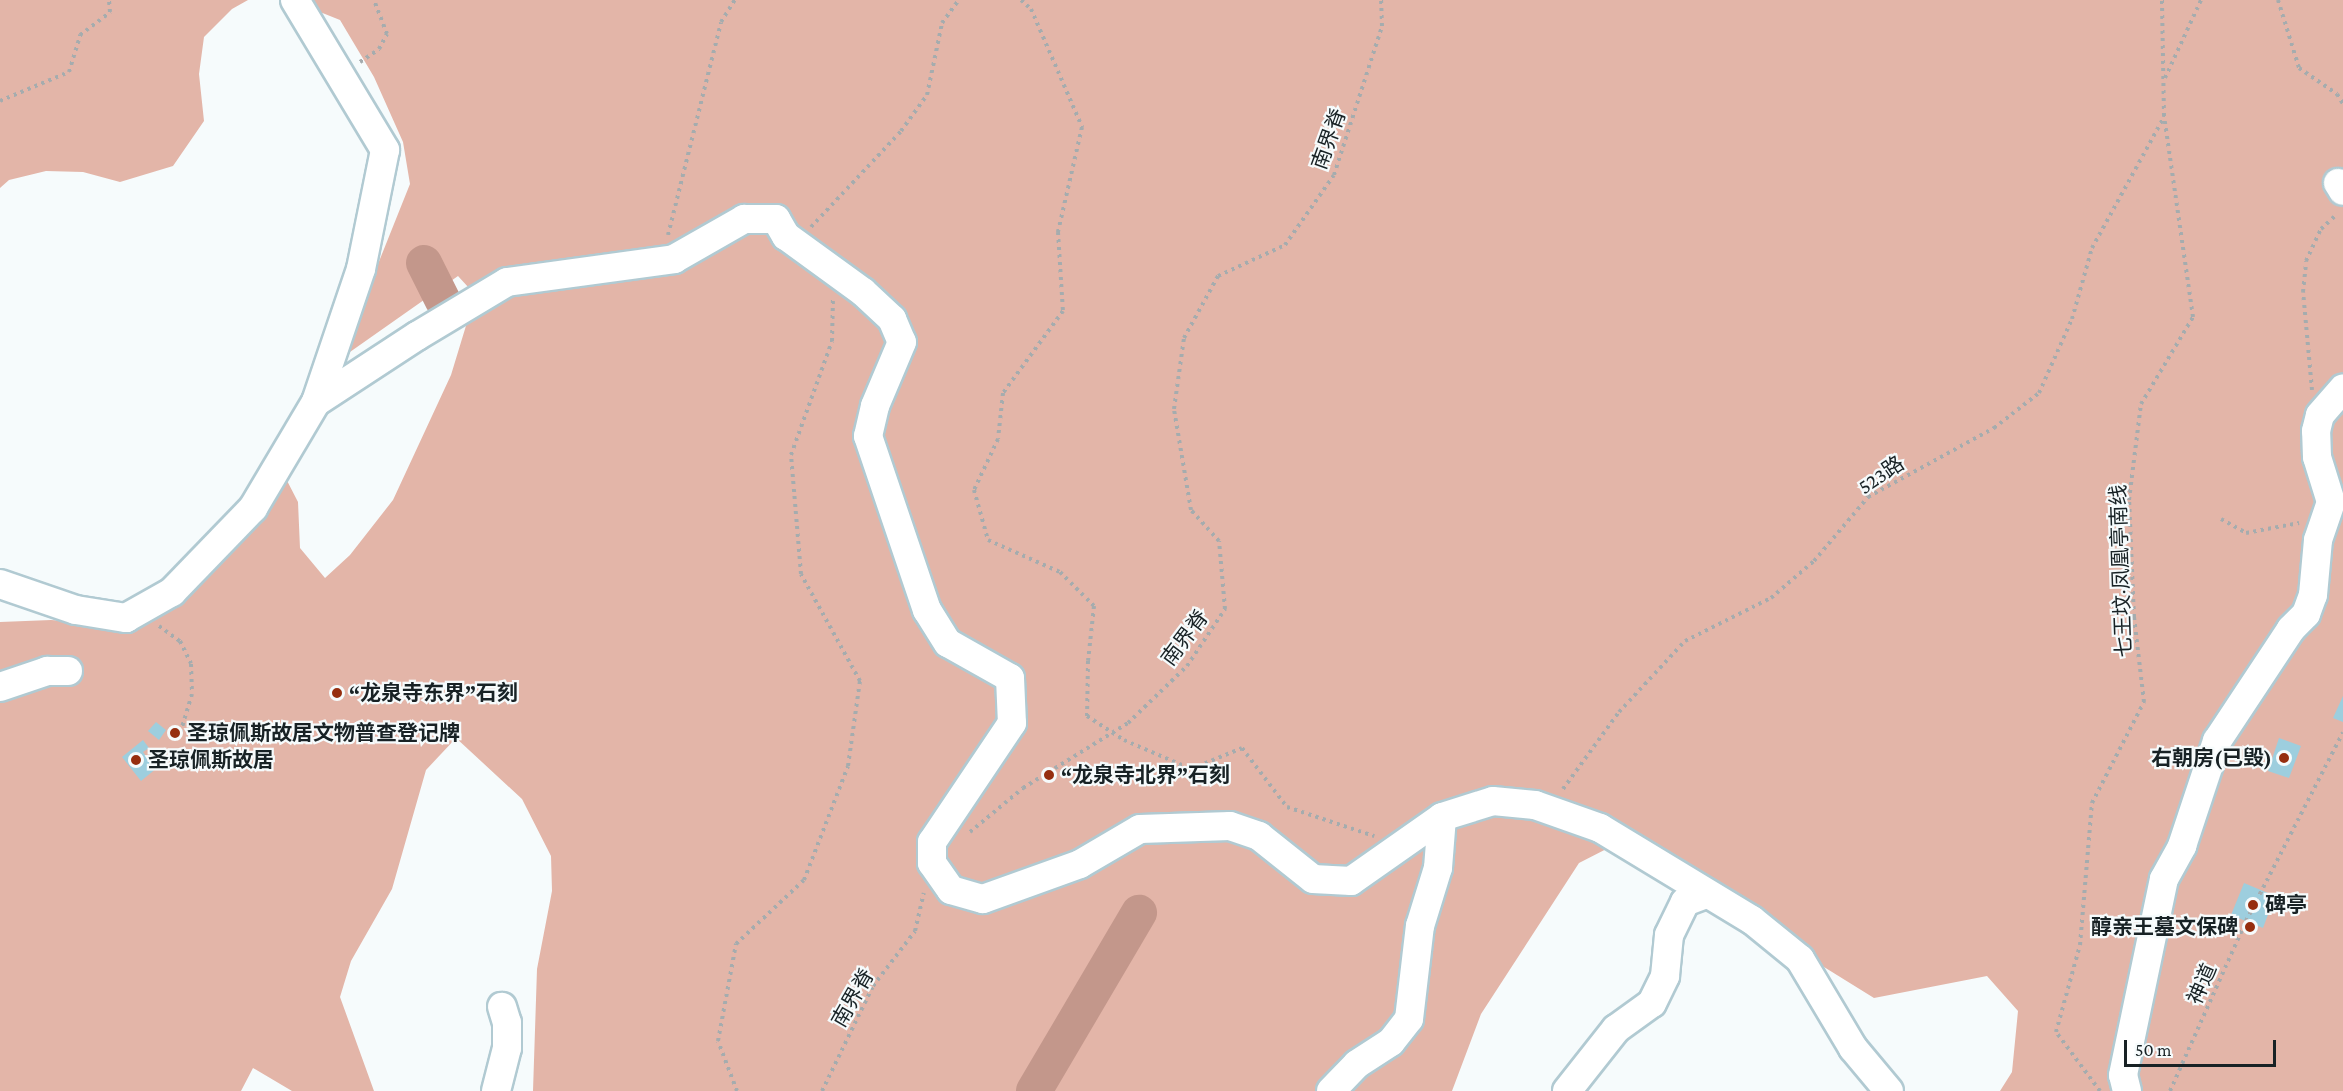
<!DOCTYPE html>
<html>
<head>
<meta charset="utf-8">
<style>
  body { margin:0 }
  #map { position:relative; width:2343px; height:1091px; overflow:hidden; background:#f6fbfc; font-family:"Crimson Pro","Noto Sans SC",serif }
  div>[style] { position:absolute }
  .forest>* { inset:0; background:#e3b5a8 }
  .river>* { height:36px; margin:-18px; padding:0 18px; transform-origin:18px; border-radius:18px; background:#c3978b }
  .building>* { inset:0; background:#9dcede }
  .path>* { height:4px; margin-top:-2px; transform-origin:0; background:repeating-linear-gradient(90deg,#a5acae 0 3px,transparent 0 7.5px) }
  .roads { filter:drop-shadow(2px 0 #b1cad2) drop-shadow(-2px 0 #b1cad2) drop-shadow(0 2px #b1cad2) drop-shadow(0 -2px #b1cad2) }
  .minor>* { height:28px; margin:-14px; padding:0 14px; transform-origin:14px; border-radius:14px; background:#fff }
  .dots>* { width:16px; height:16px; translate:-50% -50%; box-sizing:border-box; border:3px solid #f6fbfc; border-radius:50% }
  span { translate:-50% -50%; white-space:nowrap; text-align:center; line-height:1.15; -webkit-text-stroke:4.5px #f6fbfc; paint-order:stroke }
  .street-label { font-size:21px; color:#182225 }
  .poi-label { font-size:21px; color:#182225; font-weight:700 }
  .left { translate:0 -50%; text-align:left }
  .right { translate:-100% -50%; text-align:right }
  .scale { position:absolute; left:2124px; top:1040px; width:152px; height:27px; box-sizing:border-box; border:3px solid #182225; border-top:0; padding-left:8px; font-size:18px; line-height:21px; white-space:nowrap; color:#182225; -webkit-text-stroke:4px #f6fbfc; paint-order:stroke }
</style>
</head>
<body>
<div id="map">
  <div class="forest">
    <div style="clip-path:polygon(0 0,248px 0,232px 9px,204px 37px,199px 74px,204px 121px,173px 166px,120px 182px,83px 172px,46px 171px,9px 180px,0 188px)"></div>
    <div style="clip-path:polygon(290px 0,2343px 0,2343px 1091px,2000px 1091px,2012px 1072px,2018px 1011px,1987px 976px,1874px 998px,1824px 967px,1753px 910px,1622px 841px,1579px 863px,1481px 1014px,1452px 1091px,533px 1091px,537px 969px,552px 891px,551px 856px,522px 799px,456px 738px,426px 770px,392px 889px,351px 961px,340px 997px,374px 1091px,292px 1091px,253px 1068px,241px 1091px,0 1091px,0 622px,51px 620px,107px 624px,152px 611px,281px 469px,298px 502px,300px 548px,325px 578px,350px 555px,393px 500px,451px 375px,472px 306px,469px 288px,458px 276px,340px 359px,410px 184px,403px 142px,374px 77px,340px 20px)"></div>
  </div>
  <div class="river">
    <div style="left:424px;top:263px;width:42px;rotate:63.4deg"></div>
    <div style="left:1034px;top:1091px;width:207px;rotate:-59.5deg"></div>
  </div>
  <div class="building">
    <div style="clip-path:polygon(2343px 696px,2343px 722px,2333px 718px)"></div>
    <div style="clip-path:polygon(156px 722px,166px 730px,159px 740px,148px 731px)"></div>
    <div style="clip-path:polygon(2279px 738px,2301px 746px,2289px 778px,2268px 771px)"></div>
    <div style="clip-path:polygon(143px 740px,149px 748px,143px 752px,150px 762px,157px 756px,163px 763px,141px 781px,122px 757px)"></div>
    <div style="clip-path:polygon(2244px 883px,2275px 896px,2263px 928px,2231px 915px)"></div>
  </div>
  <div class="path">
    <div style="left:1021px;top:0;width:13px;rotate:42deg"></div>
    <div style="left:1031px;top:9px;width:129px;rotate:66.6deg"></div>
    <div style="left:1082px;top:127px;width:108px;rotate:102.9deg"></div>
    <div style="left:1058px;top:232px;width:79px;rotate:86.4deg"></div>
    <div style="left:1063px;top:311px;width:102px;rotate:126.2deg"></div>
    <div style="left:1003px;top:393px;width:46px;rotate:96.2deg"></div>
    <div style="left:998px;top:439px;width:56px;rotate:115.2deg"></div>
    <div style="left:974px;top:490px;width:52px;rotate:74.4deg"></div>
    <div style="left:988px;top:540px;width:79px;rotate:24deg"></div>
    <div style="left:1060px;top:572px;width:48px;rotate:45deg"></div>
    <div style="left:1094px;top:606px;width:55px;rotate:96.2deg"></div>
    <div style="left:1088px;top:661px;width:55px;rotate:91deg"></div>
    <div style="left:1087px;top:716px;width:44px;rotate:33deg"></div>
    <div style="left:1124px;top:740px;width:73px;rotate:23.4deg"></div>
    <div style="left:1191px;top:769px;width:55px;rotate:-22.4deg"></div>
    <div style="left:1242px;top:748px;width:74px;rotate:52.7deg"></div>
    <div style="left:1287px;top:807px;width:92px;rotate:18.4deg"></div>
    <div style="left:2278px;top:0;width:71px;rotate:72.8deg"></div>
    <div style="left:2299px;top:68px;width:46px;rotate:34.4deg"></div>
    <div style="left:2337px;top:94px;width:12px;rotate:59deg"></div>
    <div style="left:360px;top:62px;width:23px;rotate:-34deg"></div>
    <div style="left:379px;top:49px;width:17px;rotate:-62deg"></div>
    <div style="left:387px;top:34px;width:36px;rotate:-111deg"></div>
    <div style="left:2165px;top:78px;width:86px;rotate:-65.2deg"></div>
    <div style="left:0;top:101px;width:75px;rotate:-22.8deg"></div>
    <div style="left:69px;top:72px;width:39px;rotate:-73deg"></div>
    <div style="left:80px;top:35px;width:38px;rotate:-37deg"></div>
    <div style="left:110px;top:12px;width:12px;rotate:-95deg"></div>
    <div style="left:811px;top:227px;width:132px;rotate:-46.8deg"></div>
    <div style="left:901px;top:131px;width:44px;rotate:-54.2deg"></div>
    <div style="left:927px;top:95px;width:74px;rotate:-78.2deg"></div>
    <div style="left:942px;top:23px;width:29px;rotate:-54deg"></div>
    <div style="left:668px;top:235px;width:219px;rotate:-76deg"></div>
    <div style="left:721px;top:22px;width:26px;rotate:-58deg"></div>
    <div style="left:2312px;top:390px;width:98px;rotate:-95.2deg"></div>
    <div style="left:2303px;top:292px;width:31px;rotate:-84deg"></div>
    <div style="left:2306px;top:261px;width:35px;rotate:-65deg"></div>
    <div style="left:2321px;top:229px;width:22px;rotate:-43deg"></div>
    <div style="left:2221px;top:519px;width:29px;rotate:29deg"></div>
    <div style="left:2246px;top:533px;width:54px;rotate:-10.7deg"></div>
    <div style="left:159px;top:626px;width:26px;rotate:36deg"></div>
    <div style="left:180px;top:641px;width:25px;rotate:64deg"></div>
    <div style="left:191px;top:664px;width:30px;rotate:88deg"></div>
    <div style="left:192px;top:694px;width:45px;rotate:106.8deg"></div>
    <div style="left:1563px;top:789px;width:95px;rotate:-54deg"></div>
    <div style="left:1619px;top:712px;width:97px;rotate:-47.1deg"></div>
    <div style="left:1685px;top:641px;width:96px;rotate:-26.6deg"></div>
    <div style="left:1771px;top:598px;width:57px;rotate:-40.7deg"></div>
    <div style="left:1814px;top:561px;width:84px;rotate:-49.8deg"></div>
    <div style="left:1868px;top:497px;width:144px;rotate:-28.7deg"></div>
    <div style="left:1994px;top:428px;width:57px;rotate:-37.9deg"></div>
    <div style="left:2039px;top:393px;width:81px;rotate:-66deg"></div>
    <div style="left:2072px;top:319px;width:74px;rotate:-74.3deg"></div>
    <div style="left:2092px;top:248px;width:149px;rotate:-61.2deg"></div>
    <div style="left:970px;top:832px;width:69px;rotate:-39.7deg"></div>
    <div style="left:1023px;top:788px;width:123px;rotate:-31.8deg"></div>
    <div style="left:1128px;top:723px;width:82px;rotate:-44deg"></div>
    <div style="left:1187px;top:666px;width:69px;rotate:-56.3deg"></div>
    <div style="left:1225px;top:609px;width:68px;rotate:-95deg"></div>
    <div style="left:1219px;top:541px;width:42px;rotate:-132.1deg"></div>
    <div style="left:1191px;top:510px;width:102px;rotate:-99.6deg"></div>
    <div style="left:1174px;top:409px;width:72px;rotate:-82deg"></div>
    <div style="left:1184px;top:338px;width:71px;rotate:-61.3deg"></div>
    <div style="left:1218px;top:276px;width:74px;rotate:-24.8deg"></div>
    <div style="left:1285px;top:245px;width:85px;rotate:-55deg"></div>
    <div style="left:1334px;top:175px;width:157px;rotate:-72.1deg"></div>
    <div style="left:1382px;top:26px;width:26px;rotate:-92deg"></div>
    <div style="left:737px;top:1091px;width:53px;rotate:-110.8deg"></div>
    <div style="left:718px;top:1041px;width:99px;rotate:-79.5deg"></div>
    <div style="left:736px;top:944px;width:93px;rotate:-43.3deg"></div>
    <div style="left:804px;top:880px;width:122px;rotate:-68.9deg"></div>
    <div style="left:848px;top:766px;width:86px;rotate:-82deg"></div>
    <div style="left:860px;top:681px;width:122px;rotate:-118.9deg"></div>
    <div style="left:801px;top:574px;width:119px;rotate:-94.8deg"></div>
    <div style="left:791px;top:455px;width:121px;rotate:-70.2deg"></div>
    <div style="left:832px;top:341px;width:43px;rotate:-88.7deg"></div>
    <div style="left:822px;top:1091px;width:117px;rotate:-64.1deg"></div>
    <div style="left:873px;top:986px;width:69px;rotate:-52.6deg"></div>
    <div style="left:915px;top:931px;width:39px;rotate:-77deg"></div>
    <div style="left:2100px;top:1091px;width:74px;rotate:-126.7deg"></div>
    <div style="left:2056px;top:1032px;width:90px;rotate:-74.6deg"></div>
    <div style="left:2080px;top:945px;width:143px;rotate:-85.2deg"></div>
    <div style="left:2092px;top:803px;width:114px;rotate:-62.8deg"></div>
    <div style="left:2144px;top:702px;width:86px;rotate:-96.7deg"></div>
    <div style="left:2134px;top:617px;width:117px;rotate:-92.4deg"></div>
    <div style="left:2129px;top:500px;width:97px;rotate:-82.9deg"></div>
    <div style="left:2141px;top:404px;width:101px;rotate:-59.1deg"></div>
    <div style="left:2193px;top:317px;width:203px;rotate:-98.2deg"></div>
    <div style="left:2164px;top:116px;width:116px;rotate:-91deg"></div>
    <div style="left:2170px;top:1091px;width:186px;rotate:-65.9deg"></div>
    <div style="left:2246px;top:921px;width:212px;rotate:-62.8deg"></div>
  </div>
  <div class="roads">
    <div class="minor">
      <div style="left:295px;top:0;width:175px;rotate:59deg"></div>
      <div style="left:385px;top:150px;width:121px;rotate:101.4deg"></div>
      <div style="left:361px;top:269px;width:140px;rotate:108.7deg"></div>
      <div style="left:2338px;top:183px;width:9px;rotate:58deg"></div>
      <div style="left:0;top:584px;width:80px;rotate:18.9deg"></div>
      <div style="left:76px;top:610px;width:51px;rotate:9.1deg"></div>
      <div style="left:126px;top:618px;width:53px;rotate:-29.5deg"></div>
      <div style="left:172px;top:592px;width:117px;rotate:-46deg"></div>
      <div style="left:253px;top:508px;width:123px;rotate:-59.3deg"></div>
      <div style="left:316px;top:402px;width:121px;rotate:-33.2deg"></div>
      <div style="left:417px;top:336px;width:105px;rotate:-31deg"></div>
      <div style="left:507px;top:282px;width:169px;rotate:-7.8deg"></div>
      <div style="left:674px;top:259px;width:81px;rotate:-29.7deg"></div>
      <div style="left:744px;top:219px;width:32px"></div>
      <div style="left:776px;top:219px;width:20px;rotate:60deg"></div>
      <div style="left:786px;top:236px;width:95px;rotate:36deg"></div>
      <div style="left:863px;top:292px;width:40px;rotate:43deg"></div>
      <div style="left:892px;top:319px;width:25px;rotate:67deg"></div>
      <div style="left:902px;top:342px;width:69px;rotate:112.9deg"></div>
      <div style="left:875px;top:406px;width:31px;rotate:103deg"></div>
      <div style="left:868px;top:436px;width:184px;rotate:71.3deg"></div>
      <div style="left:927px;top:610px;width:39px;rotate:58deg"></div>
      <div style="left:948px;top:643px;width:71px;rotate:29.4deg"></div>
      <div style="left:1010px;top:678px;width:45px;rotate:87.5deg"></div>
      <div style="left:1012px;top:723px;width:143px;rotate:123.9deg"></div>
      <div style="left:932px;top:842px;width:21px;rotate:90deg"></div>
      <div style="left:932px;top:863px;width:33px;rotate:55deg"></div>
      <div style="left:951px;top:890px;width:33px;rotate:16deg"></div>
      <div style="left:983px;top:899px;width:103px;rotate:-19.8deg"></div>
      <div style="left:1080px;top:864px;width:69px;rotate:-30.3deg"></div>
      <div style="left:1140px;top:829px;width:90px;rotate:-1.9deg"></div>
      <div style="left:1230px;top:826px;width:31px;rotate:19deg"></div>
      <div style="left:1259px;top:836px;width:69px;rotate:38.5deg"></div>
      <div style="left:1313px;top:879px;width:38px;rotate:3deg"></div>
      <div style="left:1351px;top:881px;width:111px;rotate:-35.1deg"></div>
      <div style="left:1442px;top:817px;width:53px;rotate:-17.4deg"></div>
      <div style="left:1493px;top:801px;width:42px;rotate:5.4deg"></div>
      <div style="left:1535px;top:805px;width:69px;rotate:19.5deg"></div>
      <div style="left:1600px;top:828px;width:178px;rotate:31.2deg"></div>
      <div style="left:1752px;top:920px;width:62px;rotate:39.1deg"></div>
      <div style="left:1800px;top:959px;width:104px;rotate:59.2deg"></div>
      <div style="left:1853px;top:1048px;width:56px;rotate:50.1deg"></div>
      <div style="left:0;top:687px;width:50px;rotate:-18.8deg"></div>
      <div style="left:47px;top:671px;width:21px"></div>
      <div style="left:496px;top:1091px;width:44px;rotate:-75.7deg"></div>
      <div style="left:507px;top:1048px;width:25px;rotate:-90deg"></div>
      <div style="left:507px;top:1023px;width:17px;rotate:-107deg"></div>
      <div style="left:1331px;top:1091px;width:37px;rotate:-46deg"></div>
      <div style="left:1357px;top:1064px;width:40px;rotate:-32.9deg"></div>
      <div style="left:1391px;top:1042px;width:29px;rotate:-52deg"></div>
      <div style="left:1409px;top:1019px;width:94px;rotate:-83.3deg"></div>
      <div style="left:1420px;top:926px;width:61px;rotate:-72.8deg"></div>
      <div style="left:1438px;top:868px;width:51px;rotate:-85.5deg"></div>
      <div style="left:1567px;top:1091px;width:79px;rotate:-51.7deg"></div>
      <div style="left:1616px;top:1029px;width:44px;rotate:-35.8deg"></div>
      <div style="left:1652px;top:1003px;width:30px;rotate:-64deg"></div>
      <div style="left:1665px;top:976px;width:41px;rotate:-84.4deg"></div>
      <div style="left:1669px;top:935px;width:37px;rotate:-64deg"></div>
      <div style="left:1685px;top:902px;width:22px;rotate:-21deg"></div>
      <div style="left:2127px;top:1091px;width:16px;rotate:-104deg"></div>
      <div style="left:2123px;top:1075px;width:200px;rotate:-78.2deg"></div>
      <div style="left:2164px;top:879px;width:38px;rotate:-61deg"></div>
      <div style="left:2182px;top:846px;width:111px;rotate:-71.6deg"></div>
      <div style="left:2217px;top:741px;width:134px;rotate:-56.5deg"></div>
      <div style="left:2291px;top:629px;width:21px;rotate:-45deg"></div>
      <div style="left:2306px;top:614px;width:20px;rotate:-70deg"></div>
      <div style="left:2313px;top:595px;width:55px;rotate:-84.8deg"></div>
      <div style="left:2318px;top:540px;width:40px;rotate:-71.1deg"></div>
      <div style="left:2331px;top:502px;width:47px;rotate:-107.3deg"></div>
      <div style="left:2317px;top:457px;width:26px;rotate:-92deg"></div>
      <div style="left:2316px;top:431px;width:16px;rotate:-76deg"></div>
      <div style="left:2320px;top:415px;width:35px;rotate:-49deg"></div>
    </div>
  </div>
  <div class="dots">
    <div style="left:337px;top:693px;background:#962e0f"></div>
    <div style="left:175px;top:733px;background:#962e0f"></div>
    <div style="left:2284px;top:758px;background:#962e0f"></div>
    <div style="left:136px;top:760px;background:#962e0f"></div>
    <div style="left:1049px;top:775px;background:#962e0f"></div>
    <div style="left:2253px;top:905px;background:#962e0f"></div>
    <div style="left:2250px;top:927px;background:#962e0f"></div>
  </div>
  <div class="street-label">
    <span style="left:1329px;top:139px;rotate:-70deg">南界脊</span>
    <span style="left:1881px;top:475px;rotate:-34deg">523路</span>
    <span style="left:2121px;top:571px;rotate:-92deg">七王坟·凤凰亭南线</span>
    <span style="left:1185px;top:638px;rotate:-53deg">南界脊</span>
    <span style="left:2202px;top:984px;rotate:-66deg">神道</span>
    <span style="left:853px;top:998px;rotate:-60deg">南界脊</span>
  </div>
  <div class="poi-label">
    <span class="left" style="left:349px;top:693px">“龙泉寺东界”石刻</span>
    <span class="left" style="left:187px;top:733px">圣琼佩斯故居文物普查登记牌</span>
    <span class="right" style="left:2272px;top:758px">右朝房(已毁)</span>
    <span class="left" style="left:148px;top:760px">圣琼佩斯故居</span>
    <span class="left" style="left:1061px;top:775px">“龙泉寺北界”石刻</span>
    <span class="left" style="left:2265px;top:905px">碑亭</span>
    <span class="right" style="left:2238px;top:927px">醇亲王墓文保碑</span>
  </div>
  <div class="scale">50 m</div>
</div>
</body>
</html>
